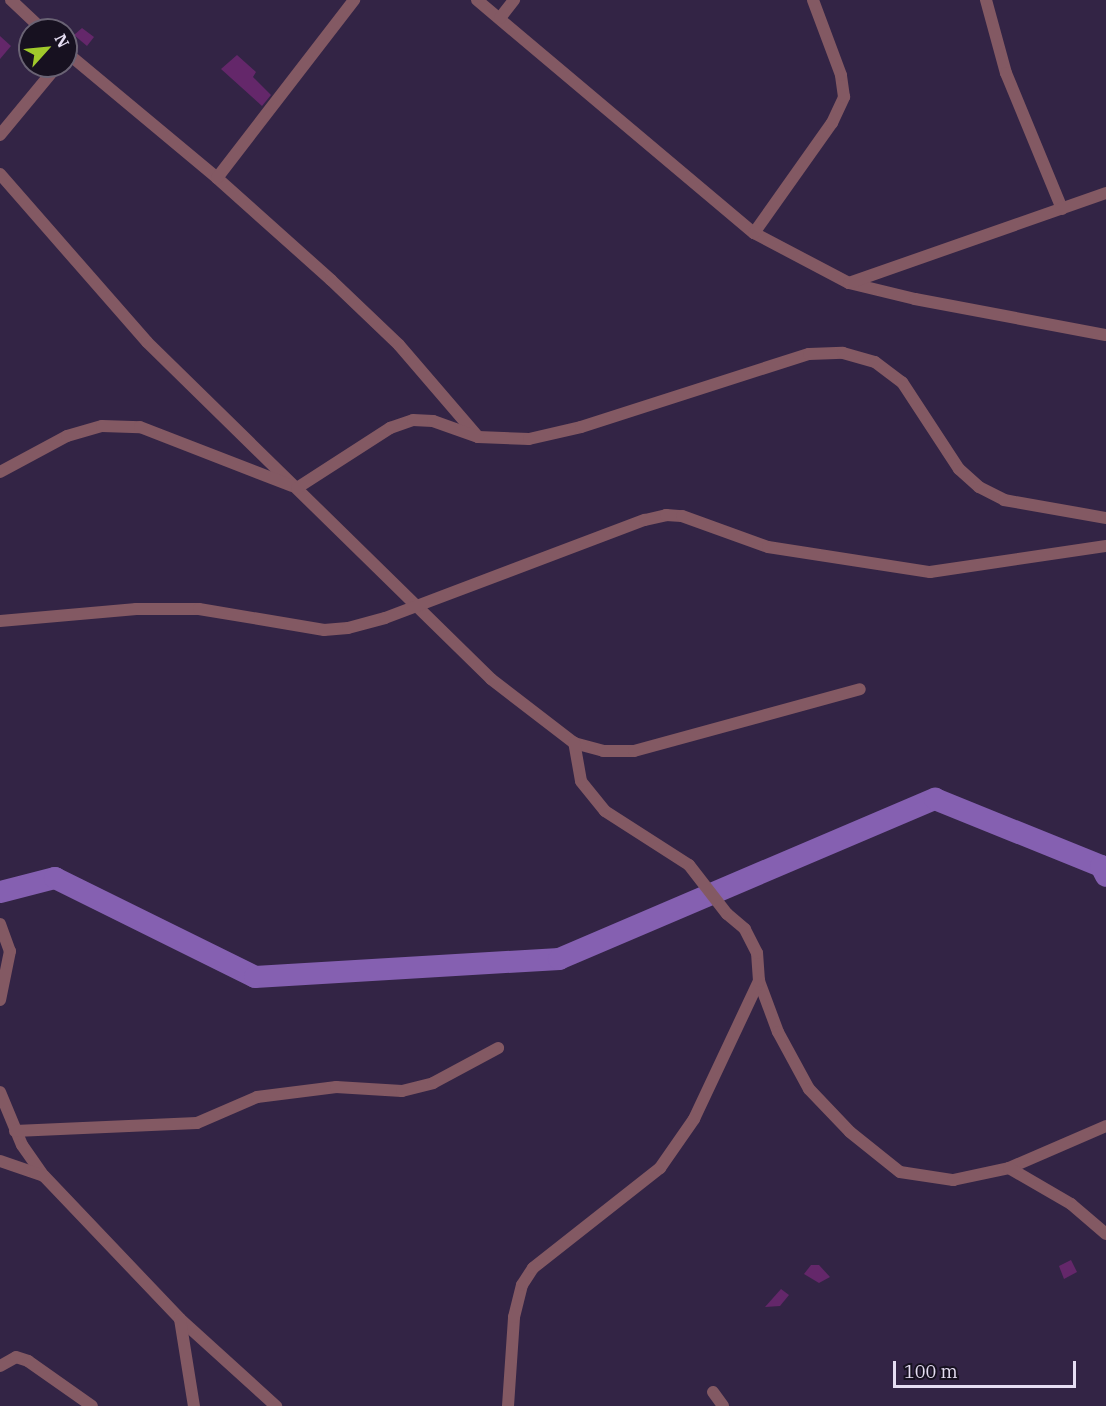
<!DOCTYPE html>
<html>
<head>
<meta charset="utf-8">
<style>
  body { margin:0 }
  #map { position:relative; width:1106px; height:1406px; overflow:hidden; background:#332445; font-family:"IBM Plex Serif",serif }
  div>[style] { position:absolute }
  .river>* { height:22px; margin:-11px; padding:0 11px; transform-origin:11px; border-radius:11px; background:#8560b1 }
  .building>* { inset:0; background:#64276a }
  .minor>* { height:12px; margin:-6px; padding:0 6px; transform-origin:6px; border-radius:6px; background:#835963 }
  span { translate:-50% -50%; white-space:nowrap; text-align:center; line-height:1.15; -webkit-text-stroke:5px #171120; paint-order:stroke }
  .north { position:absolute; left:18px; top:18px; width:60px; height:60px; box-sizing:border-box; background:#171120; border:2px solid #6a6374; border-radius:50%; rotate:63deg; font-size:16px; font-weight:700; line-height:24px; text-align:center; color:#e6def3 }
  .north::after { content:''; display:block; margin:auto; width:21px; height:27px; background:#a0c92b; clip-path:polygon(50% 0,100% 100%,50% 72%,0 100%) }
  .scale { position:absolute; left:893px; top:1361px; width:183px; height:27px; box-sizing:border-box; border:3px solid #e6def3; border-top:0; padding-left:8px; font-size:18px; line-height:21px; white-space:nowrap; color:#e6def3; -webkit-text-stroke:4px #171120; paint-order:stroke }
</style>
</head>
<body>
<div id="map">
  <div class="river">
    <div style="left:0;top:892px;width:57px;rotate:-14.3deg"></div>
    <div style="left:55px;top:878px;width:223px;rotate:26.3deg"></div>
    <div style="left:255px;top:977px;width:305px;rotate:-3.4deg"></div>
    <div style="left:559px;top:959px;width:409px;rotate:-23.1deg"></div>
    <div style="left:935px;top:799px;width:179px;rotate:22deg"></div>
    <div style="left:1101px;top:866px;width:11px;rotate:63deg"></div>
  </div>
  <div class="building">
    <div style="clip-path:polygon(82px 28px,94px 37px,87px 46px,74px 35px)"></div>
    <div style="clip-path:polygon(0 36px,11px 46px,0 59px)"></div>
    <div style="clip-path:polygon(237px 55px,256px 72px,253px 77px,271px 95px,262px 106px,221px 69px)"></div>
    <div style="clip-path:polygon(1071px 1260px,1077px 1272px,1064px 1279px,1059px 1266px)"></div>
    <div style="clip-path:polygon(811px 1265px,819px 1265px,830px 1277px,819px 1283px,804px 1274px)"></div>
    <div style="clip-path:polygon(781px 1289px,789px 1295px,780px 1306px,765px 1307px)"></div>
  </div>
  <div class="minor">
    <div style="left:11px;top:0;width:44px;rotate:43.2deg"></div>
    <div style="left:477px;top:0;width:362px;rotate:40.1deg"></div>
    <div style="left:754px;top:233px;width:107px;rotate:27.8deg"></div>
    <div style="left:849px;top:283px;width:68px;rotate:13.6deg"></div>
    <div style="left:915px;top:299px;width:194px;rotate:10.7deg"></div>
    <div style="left:986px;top:0;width:76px;rotate:74.7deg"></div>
    <div style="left:1006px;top:73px;width:147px;rotate:67.6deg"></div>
    <div style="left:500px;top:18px;width:23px;rotate:-52deg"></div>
    <div style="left:66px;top:52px;width:197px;rotate:39.8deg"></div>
    <div style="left:217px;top:178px;width:153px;rotate:41.8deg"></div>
    <div style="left:331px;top:280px;width:94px;rotate:43.7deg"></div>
    <div style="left:399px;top:345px;width:121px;rotate:49.3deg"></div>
    <div style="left:478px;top:437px;width:51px;rotate:2.2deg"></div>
    <div style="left:529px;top:439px;width:53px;rotate:-13deg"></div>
    <div style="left:581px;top:427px;width:239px;rotate:-17.8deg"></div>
    <div style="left:809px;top:354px;width:34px;rotate:-2deg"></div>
    <div style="left:843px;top:353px;width:33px;rotate:16deg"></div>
    <div style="left:875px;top:362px;width:34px;rotate:37deg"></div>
    <div style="left:902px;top:382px;width:104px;rotate:56.8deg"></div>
    <div style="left:959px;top:469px;width:27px;rotate:42deg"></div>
    <div style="left:979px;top:487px;width:28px;rotate:27deg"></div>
    <div style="left:1004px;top:500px;width:104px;rotate:10deg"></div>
    <div style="left:0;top:135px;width:89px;rotate:-50.4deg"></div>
    <div style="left:0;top:174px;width:223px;rotate:48.8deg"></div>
    <div style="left:147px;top:342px;width:482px;rotate:44.4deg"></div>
    <div style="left:491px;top:679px;width:105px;rotate:37.6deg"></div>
    <div style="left:574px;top:743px;width:30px;rotate:15deg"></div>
    <div style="left:603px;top:751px;width:31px"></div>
    <div style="left:634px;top:751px;width:234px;rotate:-15.3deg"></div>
    <div style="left:217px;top:178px;width:225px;rotate:-52.4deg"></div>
    <div style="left:754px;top:233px;width:135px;rotate:-54.7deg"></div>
    <div style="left:832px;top:123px;width:29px;rotate:-65deg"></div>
    <div style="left:844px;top:97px;width:22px;rotate:-98deg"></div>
    <div style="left:841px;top:75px;width:80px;rotate:-110.5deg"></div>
    <div style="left:849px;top:283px;width:272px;rotate:-19.3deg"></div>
    <div style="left:0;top:472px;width:76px;rotate:-28.2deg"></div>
    <div style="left:67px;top:436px;width:36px;rotate:-16deg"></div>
    <div style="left:102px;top:426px;width:38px;rotate:2deg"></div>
    <div style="left:140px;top:427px;width:163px;rotate:21.2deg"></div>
    <div style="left:297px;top:488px;width:111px;rotate:-32.8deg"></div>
    <div style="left:390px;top:428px;width:24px;rotate:-19deg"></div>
    <div style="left:413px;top:420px;width:20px;rotate:3deg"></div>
    <div style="left:433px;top:421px;width:48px;rotate:19.6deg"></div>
    <div style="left:0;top:621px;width:137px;rotate:-5deg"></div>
    <div style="left:136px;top:609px;width:63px"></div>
    <div style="left:199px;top:609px;width:127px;rotate:9.5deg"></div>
    <div style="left:324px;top:630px;width:24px;rotate:-5deg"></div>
    <div style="left:348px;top:628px;width:38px;rotate:-15deg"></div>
    <div style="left:385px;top:618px;width:278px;rotate:-20.7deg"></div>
    <div style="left:645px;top:520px;width:22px;rotate:-13deg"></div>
    <div style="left:666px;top:515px;width:16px;rotate:4deg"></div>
    <div style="left:682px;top:516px;width:91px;rotate:19.8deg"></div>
    <div style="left:768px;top:547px;width:164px;rotate:8.8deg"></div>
    <div style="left:930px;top:572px;width:178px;rotate:-8.4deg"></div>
    <div style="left:0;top:924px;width:29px;rotate:70deg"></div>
    <div style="left:10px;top:951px;width:50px;rotate:101.5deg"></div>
    <div style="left:759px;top:981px;width:54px;rotate:69.6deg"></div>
    <div style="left:778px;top:1032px;width:65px;rotate:61.5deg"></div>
    <div style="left:809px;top:1089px;width:59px;rotate:46.4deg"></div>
    <div style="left:850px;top:1132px;width:64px;rotate:38.7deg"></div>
    <div style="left:900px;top:1172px;width:54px;rotate:8.6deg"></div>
    <div style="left:953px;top:1180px;width:57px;rotate:-12.1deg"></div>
    <div style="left:1009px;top:1168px;width:106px;rotate:-23.4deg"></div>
    <div style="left:0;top:1092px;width:57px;rotate:67.5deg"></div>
    <div style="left:22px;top:1145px;width:38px;rotate:55deg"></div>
    <div style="left:44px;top:1176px;width:197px;rotate:46.4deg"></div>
    <div style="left:180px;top:1319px;width:130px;rotate:42.2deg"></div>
    <div style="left:15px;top:1131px;width:182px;rotate:-2.5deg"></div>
    <div style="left:197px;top:1123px;width:65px;rotate:-23.4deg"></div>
    <div style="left:257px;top:1097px;width:80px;rotate:-7.2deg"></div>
    <div style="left:336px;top:1087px;width:66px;rotate:3.5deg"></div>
    <div style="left:402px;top:1091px;width:32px;rotate:-14deg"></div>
    <div style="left:433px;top:1083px;width:74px;rotate:-28.3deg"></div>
    <div style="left:0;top:1161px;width:46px;rotate:18.8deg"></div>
    <div style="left:1009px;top:1168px;width:72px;rotate:30.1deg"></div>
    <div style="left:1071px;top:1204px;width:46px;rotate:40.6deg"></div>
    <div style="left:180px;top:1319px;width:88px;rotate:80.9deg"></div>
    <div style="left:0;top:1366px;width:18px;rotate:-29deg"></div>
    <div style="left:16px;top:1357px;width:13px;rotate:18deg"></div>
    <div style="left:28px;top:1361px;width:78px;rotate:35.1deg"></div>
    <div style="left:713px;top:1392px;width:17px;rotate:54deg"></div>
    <div style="left:508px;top:1406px;width:89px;rotate:-86.1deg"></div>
    <div style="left:514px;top:1317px;width:33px;rotate:-76deg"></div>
    <div style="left:522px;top:1285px;width:20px;rotate:-57deg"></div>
    <div style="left:533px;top:1268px;width:162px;rotate:-38.2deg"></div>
    <div style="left:660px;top:1168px;width:60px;rotate:-55.2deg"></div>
    <div style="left:694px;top:1119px;width:153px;rotate:-64.8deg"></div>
    <div style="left:759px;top:981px;width:28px;rotate:-94deg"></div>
    <div style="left:757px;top:953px;width:27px;rotate:-117deg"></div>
    <div style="left:745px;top:929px;width:23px;rotate:-140deg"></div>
    <div style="left:727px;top:914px;width:62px;rotate:-127.8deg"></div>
    <div style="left:689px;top:865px;width:100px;rotate:-147.3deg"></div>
    <div style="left:605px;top:811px;width:38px;rotate:-129deg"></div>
    <div style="left:581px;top:781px;width:39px;rotate:-100deg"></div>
  </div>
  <div class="north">N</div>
  <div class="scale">100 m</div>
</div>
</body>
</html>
